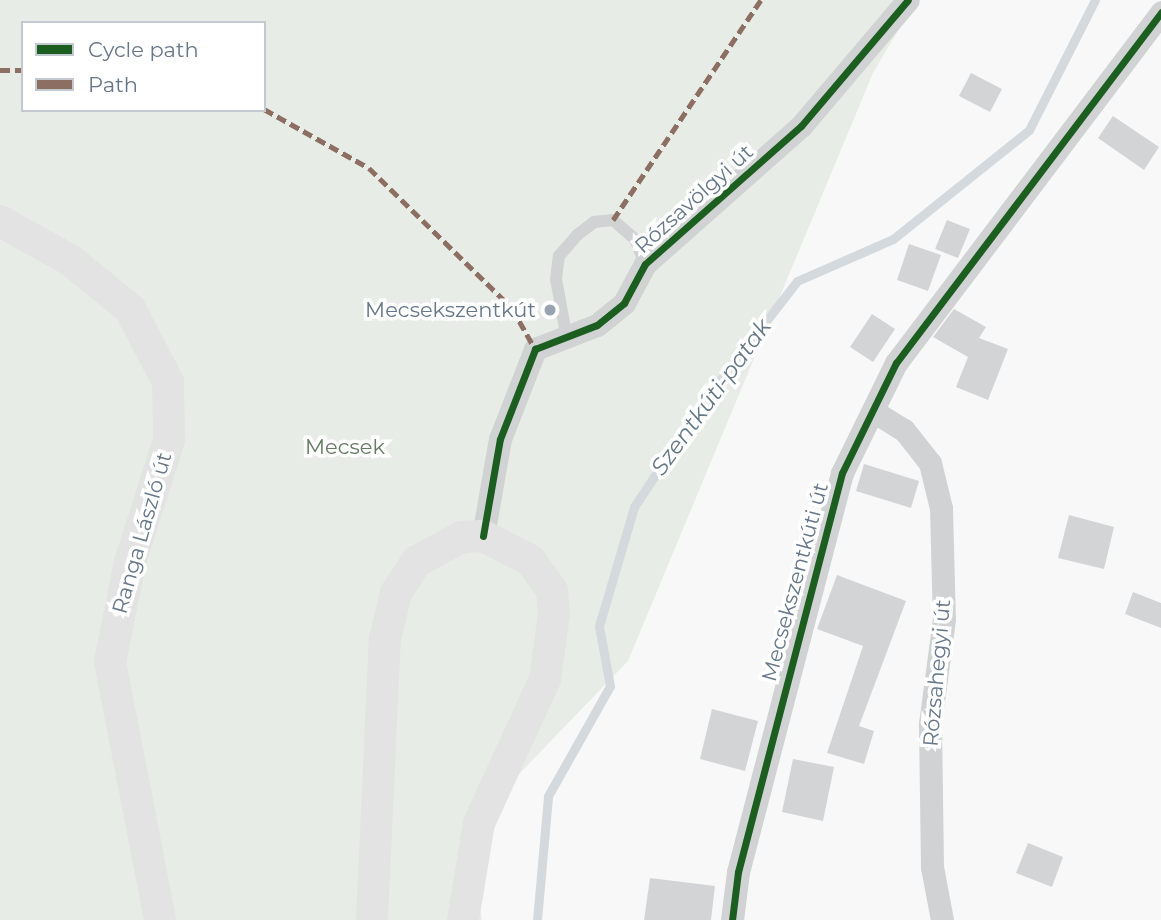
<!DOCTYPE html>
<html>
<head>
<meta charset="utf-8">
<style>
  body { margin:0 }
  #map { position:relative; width:1161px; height:920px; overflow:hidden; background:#f8f8f8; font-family:Montserrat,sans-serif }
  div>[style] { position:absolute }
  .green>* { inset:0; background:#e8ece6 }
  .stream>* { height:9px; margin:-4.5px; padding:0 4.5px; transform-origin:4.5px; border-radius:4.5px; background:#d4d9dd }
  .building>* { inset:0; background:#d3d4d5 }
  .service>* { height:12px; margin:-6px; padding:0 6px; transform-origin:6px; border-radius:6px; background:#d1d2d3 }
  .minor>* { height:23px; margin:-11.5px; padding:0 11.5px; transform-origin:11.5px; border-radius:11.5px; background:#d1d2d3 }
  .secondary>* { height:32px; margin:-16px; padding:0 16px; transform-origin:16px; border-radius:16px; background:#e3e3e4 }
  .quiet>* { height:5px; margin-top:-2.5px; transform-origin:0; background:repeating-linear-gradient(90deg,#8d6e63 0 10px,transparent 0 15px) }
  .cycleway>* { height:7px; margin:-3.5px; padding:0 3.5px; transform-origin:3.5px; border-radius:3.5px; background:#1b5e20 }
  .dots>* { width:19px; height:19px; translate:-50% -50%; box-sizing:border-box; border:4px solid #fff; border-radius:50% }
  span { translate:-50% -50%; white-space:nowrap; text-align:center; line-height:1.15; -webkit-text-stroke:7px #fff; paint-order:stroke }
  .street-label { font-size:21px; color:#66778a }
  .poi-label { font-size:21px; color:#66778a }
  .right { translate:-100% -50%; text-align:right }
  .park-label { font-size:21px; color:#657a62 }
  .water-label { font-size:23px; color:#637884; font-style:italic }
  .legend { position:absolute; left:21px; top:21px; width:245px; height:91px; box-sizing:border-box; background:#fff; border:2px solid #c2c9d0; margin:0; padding:9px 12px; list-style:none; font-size:21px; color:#66778a }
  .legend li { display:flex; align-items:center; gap:14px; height:35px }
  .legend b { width:35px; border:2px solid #c2c9d0 }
</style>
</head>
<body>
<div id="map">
  <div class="green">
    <div style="clip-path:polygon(evenodd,0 0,916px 0,873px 73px,628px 661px,466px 829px,482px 920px,0 920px,0 0,23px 23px,264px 23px,264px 110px,23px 110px,23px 23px)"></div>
  </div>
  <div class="stream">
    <div style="left:537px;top:920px;width:124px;rotate:-84.9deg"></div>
    <div style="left:548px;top:796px;width:126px;rotate:-60.6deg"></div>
    <div style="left:610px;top:686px;width:61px;rotate:-100.4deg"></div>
    <div style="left:599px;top:626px;width:124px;rotate:-73.6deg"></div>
    <div style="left:634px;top:507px;width:127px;rotate:-56.6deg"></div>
    <div style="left:704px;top:401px;width:152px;rotate:-52.2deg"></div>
    <div style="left:797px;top:281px;width:105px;rotate:-23.6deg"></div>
    <div style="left:893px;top:239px;width:174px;rotate:-38.7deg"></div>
    <div style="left:1029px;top:130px;width:146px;rotate:-63.1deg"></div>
  </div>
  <div class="building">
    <div style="clip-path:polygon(971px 73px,1002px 89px,990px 112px,959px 96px)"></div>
    <div style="clip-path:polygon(1113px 116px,1159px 147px,1144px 170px,1098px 138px)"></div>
    <div style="clip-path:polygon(947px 220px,970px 229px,958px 258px,935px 249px)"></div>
    <div style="clip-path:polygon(909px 244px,941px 255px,928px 291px,897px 280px)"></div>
    <div style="clip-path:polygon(954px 309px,986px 327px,979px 338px,1008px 349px,988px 400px,956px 387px,968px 357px,933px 337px)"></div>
    <div style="clip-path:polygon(872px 314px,895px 329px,873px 362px,850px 347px)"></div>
    <div style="clip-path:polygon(864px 464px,919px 481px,911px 508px,856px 491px)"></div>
    <div style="clip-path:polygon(1069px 515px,1114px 527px,1104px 569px,1058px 558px)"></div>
    <div style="clip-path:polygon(837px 575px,906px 601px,859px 726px,874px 731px,864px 764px,827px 753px,863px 646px,817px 629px)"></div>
    <div style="clip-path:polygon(1133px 592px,1161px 603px,1161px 628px,1125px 614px)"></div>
    <div style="clip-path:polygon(712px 709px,758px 721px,745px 771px,700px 759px)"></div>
    <div style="clip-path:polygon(793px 759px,834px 767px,823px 821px,782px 812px)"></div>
    <div style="clip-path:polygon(1028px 843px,1063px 857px,1052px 887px,1016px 873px)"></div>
    <div style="clip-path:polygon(650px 878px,715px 886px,711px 920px,644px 920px)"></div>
  </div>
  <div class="service">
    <div style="left:567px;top:339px;width:61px;rotate:-100.4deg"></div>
    <div style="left:556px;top:279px;width:23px;rotate:-83deg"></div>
    <div style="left:559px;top:256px;width:28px;rotate:-49deg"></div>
    <div style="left:577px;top:235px;width:21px;rotate:-37deg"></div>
    <div style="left:594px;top:222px;width:19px;rotate:-6deg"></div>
    <div style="left:613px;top:220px;width:29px;rotate:41deg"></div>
    <div style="left:635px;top:239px;width:27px;rotate:68deg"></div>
  </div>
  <div class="minor">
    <div style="left:873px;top:411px;width:36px;rotate:32deg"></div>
    <div style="left:904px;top:430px;width:42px;rotate:51.8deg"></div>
    <div style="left:930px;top:463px;width:46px;rotate:76.3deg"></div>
    <div style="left:941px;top:508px;width:111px;rotate:88.5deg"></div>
    <div style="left:944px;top:619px;width:106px;rotate:97.6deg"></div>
    <div style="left:930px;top:724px;width:143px;rotate:89.2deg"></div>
    <div style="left:932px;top:867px;width:54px;rotate:79.3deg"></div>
    <div style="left:483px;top:536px;width:98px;rotate:-80.1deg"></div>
    <div style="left:500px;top:439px;width:97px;rotate:-68.7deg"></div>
    <div style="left:535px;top:349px;width:66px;rotate:-21.2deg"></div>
    <div style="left:597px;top:325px;width:35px;rotate:-39deg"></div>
    <div style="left:624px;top:303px;width:44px;rotate:-61.7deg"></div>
    <div style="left:645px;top:264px;width:208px;rotate:-41.5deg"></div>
    <div style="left:801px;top:126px;width:165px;rotate:-49.7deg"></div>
    <div style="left:732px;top:920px;width:48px;rotate:-82.9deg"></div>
    <div style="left:738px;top:872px;width:412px;rotate:-75.4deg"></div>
    <div style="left:842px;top:473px;width:123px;rotate:-63.9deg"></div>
    <div style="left:896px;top:363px;width:440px;rotate:-52.9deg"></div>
  </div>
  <div class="secondary">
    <div style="left:0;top:221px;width:80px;rotate:29.1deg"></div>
    <div style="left:70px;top:260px;width:77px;rotate:39.2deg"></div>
    <div style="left:130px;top:309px;width:82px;rotate:62.5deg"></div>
    <div style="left:168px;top:382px;width:58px;rotate:89deg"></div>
    <div style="left:169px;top:440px;width:128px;rotate:107.7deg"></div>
    <div style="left:130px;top:562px;width:102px;rotate:101.3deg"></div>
    <div style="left:110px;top:662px;width:263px;rotate:79deg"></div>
    <div style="left:372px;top:920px;width:281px;rotate:-87.4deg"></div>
    <div style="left:385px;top:639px;width:47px;rotate:-76.6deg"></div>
    <div style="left:396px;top:593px;width:38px;rotate:-57deg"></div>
    <div style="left:417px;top:561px;width:51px;rotate:-28.1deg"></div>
    <div style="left:462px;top:537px;width:21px;rotate:-3deg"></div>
    <div style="left:483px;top:536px;width:53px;rotate:27.1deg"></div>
    <div style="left:530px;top:560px;width:37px;rotate:54deg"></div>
    <div style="left:552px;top:590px;width:24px;rotate:85deg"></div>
    <div style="left:554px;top:614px;width:66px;rotate:97.9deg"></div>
    <div style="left:545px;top:679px;width:158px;rotate:114.6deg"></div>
    <div style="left:479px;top:823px;width:98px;rotate:99.4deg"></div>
  </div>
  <div class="quiet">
    <div style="left:0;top:70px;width:23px"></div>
    <div style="left:264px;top:109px;width:120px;rotate:29.3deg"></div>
    <div style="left:369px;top:168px;width:200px;rotate:44.4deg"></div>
    <div style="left:512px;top:308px;width:47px;rotate:60.7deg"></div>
    <div style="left:613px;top:220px;width:265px;rotate:-56.1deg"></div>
  </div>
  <div class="cycleway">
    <div style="left:483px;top:536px;width:98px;rotate:-80.1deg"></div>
    <div style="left:500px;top:439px;width:97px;rotate:-68.7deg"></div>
    <div style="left:535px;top:349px;width:66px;rotate:-21.2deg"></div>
    <div style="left:597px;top:325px;width:35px;rotate:-39deg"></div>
    <div style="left:624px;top:303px;width:44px;rotate:-61.7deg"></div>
    <div style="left:645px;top:264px;width:208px;rotate:-41.5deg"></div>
    <div style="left:801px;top:126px;width:165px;rotate:-49.7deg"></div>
    <div style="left:732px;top:920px;width:48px;rotate:-82.9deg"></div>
    <div style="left:738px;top:872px;width:412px;rotate:-75.4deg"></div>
    <div style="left:842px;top:473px;width:123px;rotate:-63.9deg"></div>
    <div style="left:896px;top:363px;width:440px;rotate:-52.9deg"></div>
  </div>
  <div class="dots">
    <div style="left:550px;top:310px;background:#99a4b0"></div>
  </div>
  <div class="street-label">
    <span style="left:694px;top:199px;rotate:-42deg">Rózsavölgyi út</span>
    <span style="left:142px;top:533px;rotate:-74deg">Ranga László út</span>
    <span style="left:795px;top:582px;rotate:-75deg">Mecsekszentkúti út</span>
    <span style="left:937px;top:673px;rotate:-85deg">Rózsahegyi út</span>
  </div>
  <div class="poi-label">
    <span class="right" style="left:536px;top:310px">Mecsekszentkút</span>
  </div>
  <div class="park-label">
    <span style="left:345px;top:447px">Mecsek</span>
  </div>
  <div class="water-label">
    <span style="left:711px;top:397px;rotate:-54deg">Szentkúti-patak</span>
  </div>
  <ul class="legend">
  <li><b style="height:9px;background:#1b5e20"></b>Cycle path</li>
  <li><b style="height:9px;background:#8d6e63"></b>Path</li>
  </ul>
</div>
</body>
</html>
